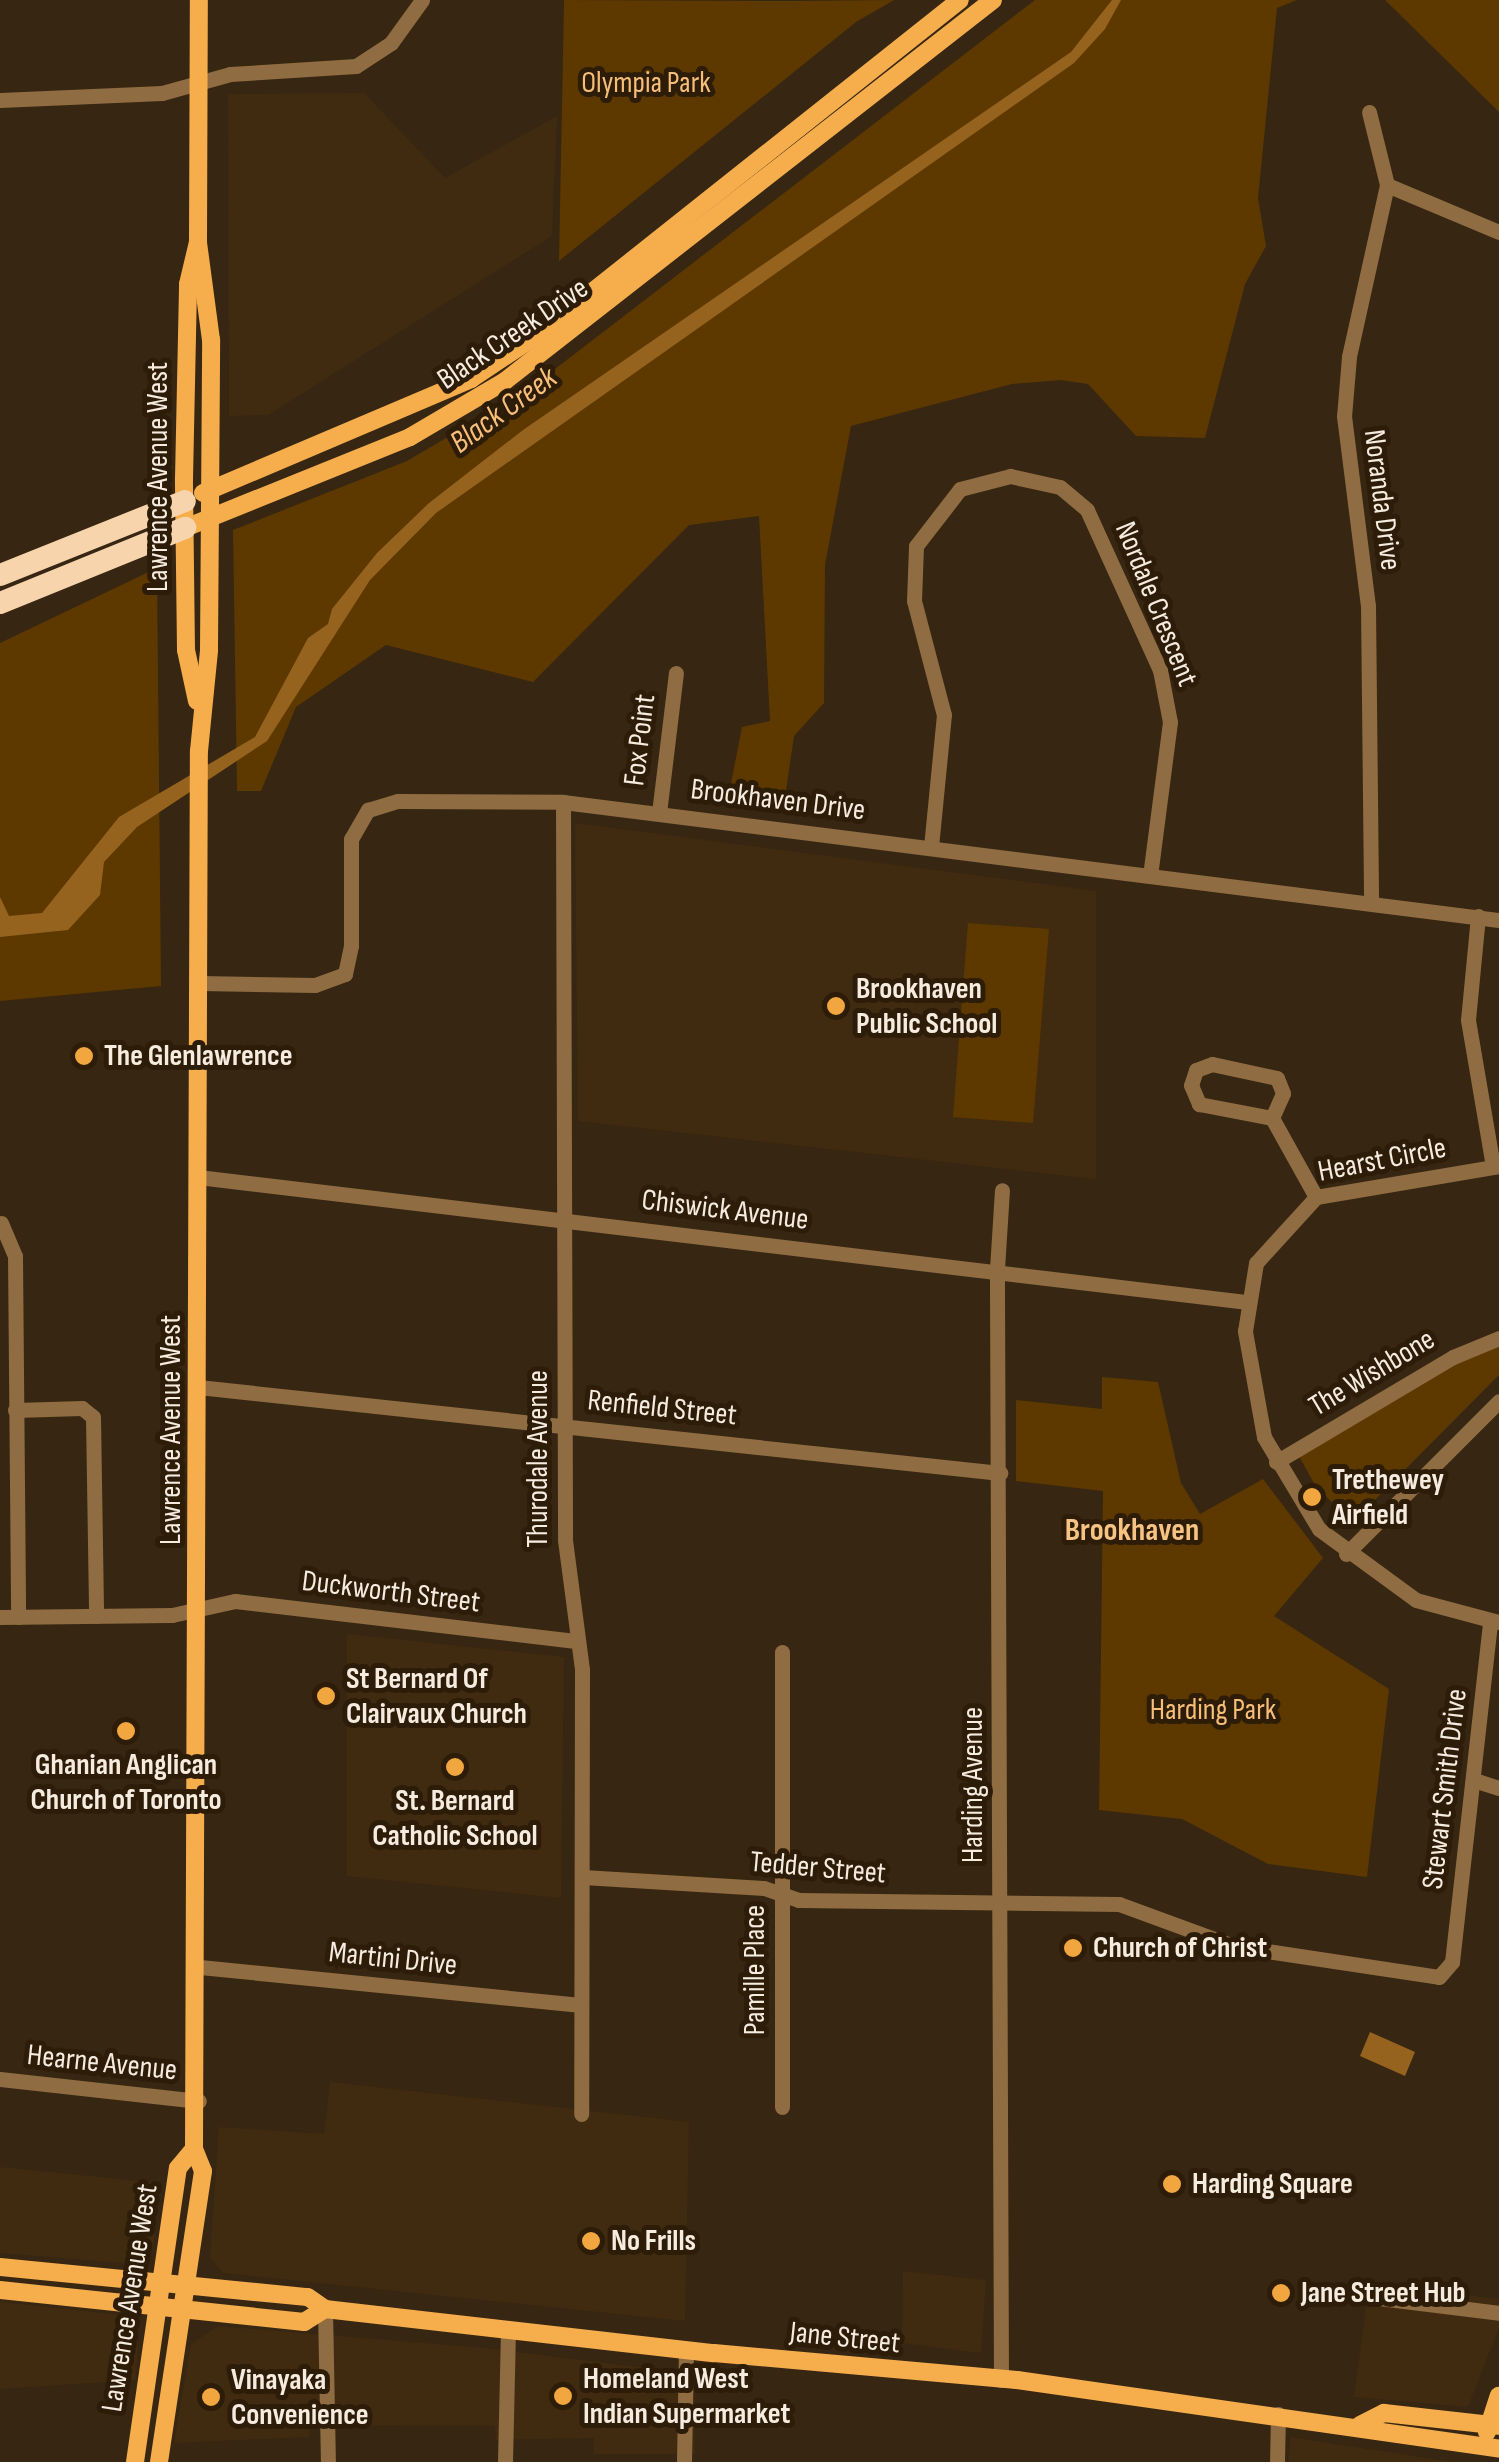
<!DOCTYPE html>
<html>
<head>
<meta charset="utf-8">
<style>
  body { margin:0 }
  #map { position:relative; width:1499px; height:2462px; overflow:hidden; background:#362612; font-family:"Sofia Sans Condensed",sans-serif }
  div>[style] { position:absolute }
  .built>* { inset:0; background:#402b11 }
  .green>* { inset:0; background:#5d3900 }
  .water>* { inset:0; background:#95631d }
  .minor>* { height:15px; margin:-7.5px; padding:0 7.5px; transform-origin:7.5px; border-radius:7.5px; background:#8f6c41 }
  .major>* { height:18px; margin:-9px; padding:0 9px; transform-origin:9px; border-radius:9px; background:#f6ad4c }
  .highway>* { height:22px; margin:-11px; padding:0 11px; transform-origin:11px; border-radius:11px; background:#f7d4ac }
  .dots>* { width:28px; height:28px; translate:-50% -50%; box-sizing:border-box; border:5px solid #2c1c08; border-radius:50% }
  span { translate:-50% -50%; white-space:nowrap; text-align:center; line-height:1.15; -webkit-text-stroke:10px #2c1c08; paint-order:stroke }
  .park-label { font-size:30px; color:#f7be7a }
  .street-label { font-size:30px; color:#f6ebdf }
  .poi-label { font-size:30px; color:#f6ebdf; font-weight:700 }
  .left { translate:0 -50%; text-align:left }
  .water-label { font-size:32px; color:#f8bf7b; font-style:italic }
  .neighbourhood-label { font-size:32px; color:#f7c384; font-weight:700 }
</style>
</head>
<body>
<div id="map">
  <div class="built">
    <div style="clip-path:polygon(364px 93px,445px 178px,557px 116px,552px 236px,268px 415px,229px 416px,228px 94px)"></div>
    <div style="clip-path:polygon(575px 823px,1096px 891px,1096px 1179px,578px 1121px)"></div>
    <div style="clip-path:polygon(347px 1634px,564px 1657px,561px 1898px,347px 1876px)"></div>
    <div style="clip-path:polygon(330px 2082px,689px 2122px,685px 2321px,223px 2273px,210px 2257px,219px 2127px,324px 2134px)"></div>
    <div style="clip-path:polygon(0 2167px,160px 2183px,153px 2249px,134px 2264px,0 2253px)"></div>
    <div style="clip-path:polygon(903px 2271px,986px 2280px,981px 2353px,902px 2343px)"></div>
    <div style="clip-path:polygon(1369px 2284px,1499px 2299px,1499px 2328px,1468px 2407px,1354px 2397px)"></div>
    <div style="clip-path:polygon(0 2302px,122px 2315px,138px 2344px,136px 2380px,0 2389px)"></div>
    <div style="clip-path:polygon(218px 2326px,484px 2348px,694px 2374px,695px 2454px,594px 2454px,594px 2438px,496px 2440px,495px 2426px,309px 2425px,309px 2437px,174px 2443px,191px 2344px)"></div>
    <div style="clip-path:polygon(1290px 2437px,1453px 2462px,1289px 2462px)"></div>
  </div>
  <div class="green">
    <div style="clip-path:polygon(564px 0,790px 1px,894px 0,856px 22px,559px 261px)"></div>
    <div style="clip-path:polygon(1035px 0,1297px 0,1277px 8px,1258px 198px,1266px 246px,1245px 284px,1205px 438px,1136px 436px,1088px 384px,1061px 380px,1012px 384px,851px 426px,825px 565px,824px 703px,794px 736px,783px 811px,727px 804px,742px 727px,770px 721px,759px 516px,689px 525px,533px 682px,386px 645px,296px 707px,261px 791px,237px 791px,233px 530px,407px 461px,529px 389px)"></div>
    <div style="clip-path:polygon(1385px 0,1499px 0,1499px 112px)"></div>
    <div style="clip-path:polygon(157px 568px,161px 986px,0 1001px,0 643px)"></div>
    <div style="clip-path:polygon(968px 923px,1049px 929px,1033px 1123px,953px 1117px)"></div>
    <div style="clip-path:polygon(1489px 1344px,1499px 1344px,1499px 1375px,1353px 1522px,1316px 1487px,1296px 1451px)"></div>
    <div style="clip-path:polygon(1102px 1377px,1158px 1382px,1181px 1483px,1200px 1514px,1263px 1479px,1323px 1558px,1274px 1616px,1389px 1689px,1367px 1877px,1268px 1864px,1182px 1819px,1099px 1810px,1103px 1491px,1016px 1481px,1016px 1400px,1102px 1409px)"></div>
  </div>
  <div class="water">
    <div style="clip-path:polygon(1112px 0,1121px 0,1105px 29px,1074px 63px,436px 513px,370px 580px,267px 741px,137px 827px,104px 862px,100px 895px,68px 930px,0 937px,0 897px,9px 916px,42px 913px,119px 817px,255px 737px,308px 638px,328px 624px,332px 609px,377px 553px,429px 503px,523px 430px,1071px 52px)"></div>
    <div style="clip-path:polygon(1370px 2032px,1415px 2052px,1405px 2076px,1360px 2056px)"></div>
  </div>
  <div class="minor">
    <div style="left:0;top:100px;width:162px;rotate:-2.5deg"></div>
    <div style="left:162px;top:93px;width:71px;rotate:-15.6deg"></div>
    <div style="left:230px;top:74px;width:126px;rotate:-3.6deg"></div>
    <div style="left:356px;top:66px;width:42px;rotate:-33.3deg"></div>
    <div style="left:391px;top:43px;width:53px;rotate:-54.2deg"></div>
    <div style="left:1369px;top:112px;width:75px;rotate:76.1deg"></div>
    <div style="left:1387px;top:185px;width:176px;rotate:102.5deg"></div>
    <div style="left:1349px;top:357px;width:59px;rotate:94.8deg"></div>
    <div style="left:1344px;top:416px;width:192px;rotate:82.8deg"></div>
    <div style="left:1368px;top:606px;width:296px;rotate:89.4deg"></div>
    <div style="left:1387px;top:185px;width:121px;rotate:22.8deg"></div>
    <div style="left:563px;top:802px;width:738px;rotate:89.84deg"></div>
    <div style="left:565px;top:1540px;width:131px;rotate:82.5deg"></div>
    <div style="left:582px;top:1670px;width:444px;rotate:90.1deg"></div>
    <div style="left:659px;top:813px;width:141px;rotate:-83.1deg"></div>
    <div style="left:931px;top:847px;width:133px;rotate:-84.4deg"></div>
    <div style="left:944px;top:715px;width:118px;rotate:-104.7deg"></div>
    <div style="left:914px;top:601px;width:55px;rotate:-87.9deg"></div>
    <div style="left:916px;top:546px;width:72px;rotate:-52.3deg"></div>
    <div style="left:960px;top:489px;width:52px;rotate:-14.6deg"></div>
    <div style="left:1010px;top:476px;width:51px;rotate:12.4deg"></div>
    <div style="left:1060px;top:487px;width:35px;rotate:40deg"></div>
    <div style="left:1087px;top:510px;width:176px;rotate:65.5deg"></div>
    <div style="left:1160px;top:670px;width:53px;rotate:79.1deg"></div>
    <div style="left:1170px;top:722px;width:155px;rotate:97.4deg"></div>
    <div style="left:1478px;top:916px;width:104px;rotate:95.5deg"></div>
    <div style="left:1468px;top:1020px;width:149px;rotate:80.3deg"></div>
    <div style="left:199px;top:983px;width:116px;rotate:1deg"></div>
    <div style="left:315px;top:985px;width:32px;rotate:-20deg"></div>
    <div style="left:345px;top:974px;width:29px;rotate:-78deg"></div>
    <div style="left:351px;top:946px;width:107px;rotate:-90deg"></div>
    <div style="left:351px;top:839px;width:34px;rotate:-60deg"></div>
    <div style="left:368px;top:810px;width:31px;rotate:-17deg"></div>
    <div style="left:398px;top:801px;width:165px;rotate:0.3deg"></div>
    <div style="left:563px;top:802px;width:943px;rotate:7.19deg"></div>
    <div style="left:1272px;top:1118px;width:27px;rotate:-66deg"></div>
    <div style="left:1283px;top:1093px;width:16px;rotate:-112deg"></div>
    <div style="left:1277px;top:1078px;width:66px;rotate:-167.8deg"></div>
    <div style="left:1212px;top:1064px;width:17px;rotate:159deg"></div>
    <div style="left:1196px;top:1070px;width:16px;rotate:108deg"></div>
    <div style="left:1191px;top:1085px;width:21px;rotate:67deg"></div>
    <div style="left:1199px;top:1104px;width:74px;rotate:10.9deg"></div>
    <div style="left:1272px;top:1118px;width:90px;rotate:60.9deg"></div>
    <div style="left:198px;top:1177px;width:1055px;rotate:6.8deg"></div>
    <div style="left:1px;top:1223px;width:36px;rotate:67deg"></div>
    <div style="left:15px;top:1256px;width:361px;rotate:89.5deg"></div>
    <div style="left:198px;top:1387px;width:807px;rotate:6.12deg"></div>
    <div style="left:15px;top:1410px;width:67px;rotate:-1.7deg"></div>
    <div style="left:82px;top:1408px;width:14px;rotate:39deg"></div>
    <div style="left:93px;top:1417px;width:199px;rotate:89.1deg"></div>
    <div style="left:1276px;top:1462px;width:206px;rotate:-30.7deg"></div>
    <div style="left:1453px;top:1357px;width:50px;rotate:-22.4deg"></div>
    <div style="left:1346px;top:1554px;width:216px;rotate:-45deg"></div>
    <div style="left:0;top:1617px;width:172px;rotate:-0.7deg"></div>
    <div style="left:172px;top:1615px;width:65px;rotate:-12.5deg"></div>
    <div style="left:235px;top:1601px;width:345px;rotate:6.7deg"></div>
    <div style="left:1498px;top:1622px;width:85px;rotate:-165deg"></div>
    <div style="left:1416px;top:1600px;width:120px;rotate:-143.8deg"></div>
    <div style="left:1319px;top:1529px;width:107px;rotate:-120.9deg"></div>
    <div style="left:1264px;top:1437px;width:108px;rotate:-100.2deg"></div>
    <div style="left:1245px;top:1331px;width:69px;rotate:-80.8deg"></div>
    <div style="left:1256px;top:1263px;width:89px;rotate:-47.7deg"></div>
    <div style="left:1316px;top:1197px;width:186px;rotate:-9.6deg"></div>
    <div style="left:1477px;top:1781px;width:23px;rotate:18deg"></div>
    <div style="left:583px;top:1877px;width:181px;rotate:3.5deg"></div>
    <div style="left:764px;top:1888px;width:37px;rotate:19deg"></div>
    <div style="left:799px;top:1900px;width:320px;rotate:0.7deg"></div>
    <div style="left:1119px;top:1904px;width:122px;rotate:20.1deg"></div>
    <div style="left:1234px;top:1946px;width:207px;rotate:8.6deg"></div>
    <div style="left:1439px;top:1977px;width:20px;rotate:-49deg"></div>
    <div style="left:1452px;top:1962px;width:342px;rotate:-83.6deg"></div>
    <div style="left:200px;top:1967px;width:383px;rotate:5.7deg"></div>
    <div style="left:0;top:2079px;width:200px;rotate:6.3deg"></div>
    <div style="left:782px;top:2107px;width:455px;rotate:-90deg"></div>
    <div style="left:1355px;top:2295px;width:145px;rotate:7.1deg"></div>
    <div style="left:325px;top:2309px;width:153px;rotate:88.9deg"></div>
    <div style="left:1001px;top:2380px;width:1111px;rotate:-90.21deg"></div>
    <div style="left:997px;top:1269px;width:79px;rotate:-86.4deg"></div>
    <div style="left:505px;top:2462px;width:133px;rotate:-88.7deg"></div>
    <div style="left:684px;top:2462px;width:113px;rotate:-89deg"></div>
    <div style="left:1277px;top:2462px;width:48px;rotate:-88.8deg"></div>
  </div>
  <div class="major">
    <div style="left:203px;top:493px;width:291px;rotate:-23deg"></div>
    <div style="left:471px;top:379px;width:87px;rotate:-33.7deg"></div>
    <div style="left:543px;top:331px;width:532px;rotate:-38.44deg"></div>
    <div style="left:185px;top:528px;width:243px;rotate:-22deg"></div>
    <div style="left:410px;top:437px;width:110px;rotate:-30.5deg"></div>
    <div style="left:505px;top:381px;width:619px;rotate:-37.98deg"></div>
    <div style="left:197px;top:701px;width:52px;rotate:-102.2deg"></div>
    <div style="left:186px;top:650px;width:171px;rotate:-90.7deg"></div>
    <div style="left:184px;top:479px;width:195px;rotate:-88.8deg"></div>
    <div style="left:188px;top:284px;width:43px;rotate:-76.6deg"></div>
    <div style="left:198px;top:242px;width:242px;rotate:-89.8deg"></div>
    <div style="left:0;top:2267px;width:309px;rotate:5.6deg"></div>
    <div style="left:308px;top:2297px;width:21px;rotate:35deg"></div>
    <div style="left:325px;top:2309px;width:391px;rotate:6.5deg"></div>
    <div style="left:714px;top:2353px;width:304px;rotate:5.1deg"></div>
    <div style="left:1017px;top:2380px;width:487px;rotate:8.1deg"></div>
    <div style="left:0;top:2290px;width:306px;rotate:6deg"></div>
    <div style="left:304px;top:2322px;width:25px;rotate:-32deg"></div>
    <div style="left:1360px;top:2425px;width:27px;rotate:-27deg"></div>
    <div style="left:1384px;top:2413px;width:116px;rotate:6.4deg"></div>
    <div style="left:1487px;top:2432px;width:38px;rotate:-72deg"></div>
    <div style="left:135px;top:2462px;width:297px;rotate:-81.7deg"></div>
    <div style="left:178px;top:2168px;width:25px;rotate:-50deg"></div>
    <div style="left:159px;top:2462px;width:294px;rotate:-81.4deg"></div>
    <div style="left:203px;top:2171px;width:24px;rotate:-112deg"></div>
    <div style="left:194px;top:2149px;width:1398px;rotate:-89.8deg"></div>
    <div style="left:199px;top:751px;width:101px;rotate:-84.3deg"></div>
    <div style="left:209px;top:650px;width:310px;rotate:-89.6deg"></div>
    <div style="left:211px;top:340px;width:99px;rotate:-97.6deg"></div>
  </div>
  <div class="highway">
    <div style="left:0;top:575px;width:199px;rotate:-21.8deg"></div>
    <div style="left:0;top:603px;width:200px;rotate:-22.1deg"></div>
  </div>
  <div class="dots">
    <div style="left:836px;top:1006px;background:#f1a63f"></div>
    <div style="left:84px;top:1056px;background:#f1a63f"></div>
    <div style="left:1312px;top:1497px;background:#f1a63f"></div>
    <div style="left:326px;top:1696px;background:#f1a63f"></div>
    <div style="left:126px;top:1731px;background:#f1a63f"></div>
    <div style="left:455px;top:1767px;background:#f1a63f"></div>
    <div style="left:1073px;top:1948px;background:#f1a63f"></div>
    <div style="left:1172px;top:2184px;background:#f1a63f"></div>
    <div style="left:591px;top:2241px;background:#f1a63f"></div>
    <div style="left:1281px;top:2293px;background:#f1a63f"></div>
    <div style="left:563px;top:2396px;background:#f1a63f"></div>
    <div style="left:211px;top:2397px;background:#f1a63f"></div>
  </div>
  <div class="park-label">
    <span style="left:646px;top:83px">Olympia Park</span>
    <span style="left:1213px;top:1710px">Harding Park</span>
  </div>
  <div class="street-label">
    <span style="left:513px;top:334px;rotate:-34deg">Black Creek Drive</span>
    <span style="left:158px;top:477px;rotate:-90deg">Lawrence Avenue West</span>
    <span style="left:1382px;top:500px;rotate:83deg">Noranda Drive</span>
    <span style="left:1156px;top:604px;rotate:68deg">Nordale Crescent</span>
    <span style="left:640px;top:740px;rotate:-83deg">Fox Point</span>
    <span style="left:778px;top:800px;rotate:7deg">Brookhaven Drive</span>
    <span style="left:1382px;top:1160px;rotate:-11deg">Hearst Circle</span>
    <span style="left:725px;top:1210px;rotate:7deg">Chiswick Avenue</span>
    <span style="left:1372px;top:1373px;rotate:-31deg">The Wishbone</span>
    <span style="left:662px;top:1408px;rotate:6deg">Renfield Street</span>
    <span style="left:171px;top:1430px;rotate:-90deg">Lawrence Avenue West</span>
    <span style="left:538px;top:1459px;rotate:-90deg">Thurodale Avenue</span>
    <span style="left:391px;top:1592px;rotate:7deg">Duckworth Street</span>
    <span style="left:973px;top:1785px;rotate:-90deg">Harding Avenue</span>
    <span style="left:1445px;top:1789px;rotate:-83deg">Stewart Smith Drive</span>
    <span style="left:818px;top:1868px;rotate:5deg">Tedder Street</span>
    <span style="left:393px;top:1959px;rotate:6deg">Martini Drive</span>
    <span style="left:755px;top:1970px;rotate:-90deg">Pamille Place</span>
    <span style="left:102px;top:2063px;rotate:6deg">Hearne Avenue</span>
    <span style="left:130px;top:2298px;rotate:-81deg">Lawrence Avenue West</span>
    <span style="left:845px;top:2338px;rotate:6deg">Jane Street</span>
  </div>
  <div class="poi-label">
    <span class="left" style="left:856px;top:1006px">Brookhaven<br>Public School</span>
    <span class="left" style="left:104px;top:1056px">The Glenlawrence</span>
    <span class="left" style="left:1332px;top:1497px">Trethewey<br>Airfield</span>
    <span class="left" style="left:346px;top:1696px">St Bernard Of<br>Clairvaux Church</span>
    <span style="left:126px;top:1782px">Ghanian Anglican<br>Church of Toronto</span>
    <span style="left:455px;top:1818px">St. Bernard<br>Catholic School</span>
    <span class="left" style="left:1093px;top:1948px">Church of Christ</span>
    <span class="left" style="left:1192px;top:2184px">Harding Square</span>
    <span class="left" style="left:611px;top:2241px">No Frills</span>
    <span class="left" style="left:1301px;top:2293px">Jane Street Hub</span>
    <span class="left" style="left:583px;top:2396px">Homeland West<br>Indian Supermarket</span>
    <span class="left" style="left:231px;top:2397px">Vinayaka<br>Convenience</span>
  </div>
  <div class="water-label">
    <span style="left:504px;top:411px;rotate:-36deg">Black Creek</span>
  </div>
  <div class="neighbourhood-label">
    <span style="left:1132px;top:1531px">Brookhaven</span>
  </div>
</div>
</body>
</html>
